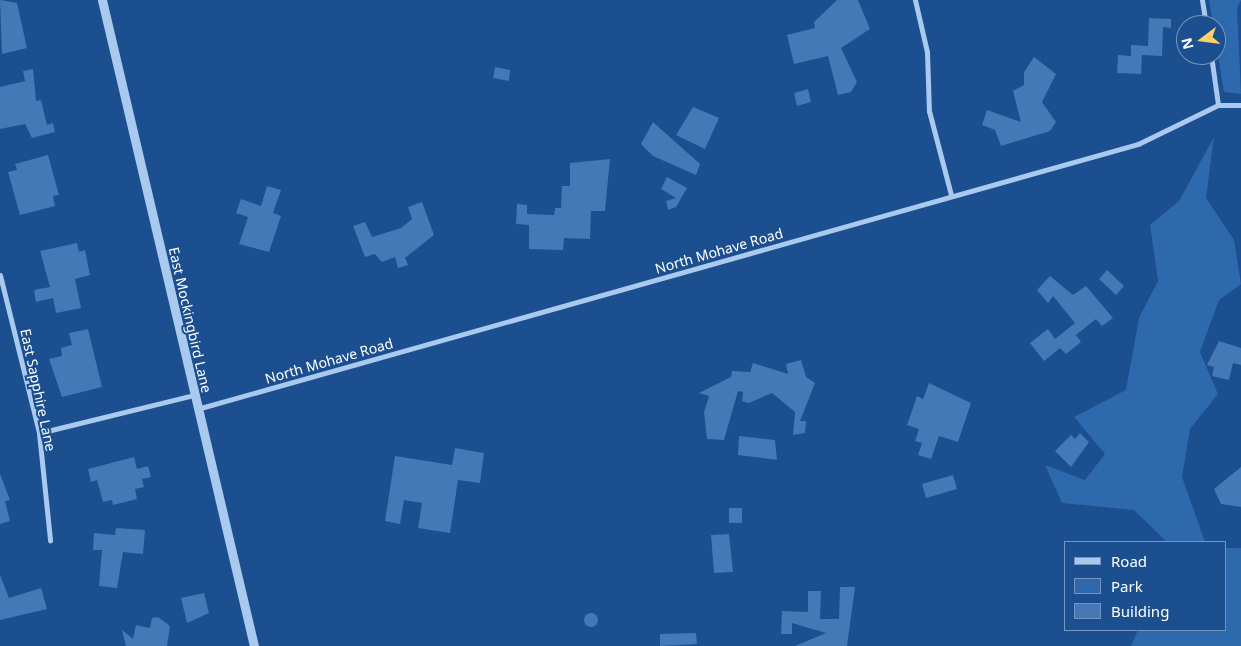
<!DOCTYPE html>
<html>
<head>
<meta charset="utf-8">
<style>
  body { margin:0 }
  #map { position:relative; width:1241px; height:646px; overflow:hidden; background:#1b4f8f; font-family:"Noto Sans",sans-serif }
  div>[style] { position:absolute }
  .green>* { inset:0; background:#2e69ad }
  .building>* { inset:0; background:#4478b7 }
  .round { border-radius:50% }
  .minor>* { height:5px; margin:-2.5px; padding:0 2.5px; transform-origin:2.5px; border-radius:2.5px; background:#a9c9ee }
  .tertiary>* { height:9px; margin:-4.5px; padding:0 4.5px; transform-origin:4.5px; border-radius:4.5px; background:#a9c9ee }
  span { translate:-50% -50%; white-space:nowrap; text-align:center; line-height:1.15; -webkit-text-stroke:4px #1b4f8f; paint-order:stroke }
  .street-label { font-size:14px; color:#fff }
  .legend { position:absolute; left:1064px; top:541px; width:162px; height:90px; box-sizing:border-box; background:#1b4f8f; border:1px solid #7695bc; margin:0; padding:6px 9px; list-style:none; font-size:15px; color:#fff }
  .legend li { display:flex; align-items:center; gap:10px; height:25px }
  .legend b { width:25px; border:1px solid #7695bc }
  .north { position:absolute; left:1176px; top:15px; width:50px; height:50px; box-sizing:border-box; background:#1b4f8f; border:1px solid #7695bc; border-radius:50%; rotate:255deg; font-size:14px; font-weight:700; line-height:20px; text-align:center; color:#fff }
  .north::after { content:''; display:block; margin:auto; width:18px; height:22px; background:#ffd166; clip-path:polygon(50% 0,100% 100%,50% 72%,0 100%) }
</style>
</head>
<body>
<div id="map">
  <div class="green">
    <div style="clip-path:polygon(1209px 0,1241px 0,1237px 8px,1241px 94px,1224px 92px)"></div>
    <div style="clip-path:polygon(1214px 137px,1206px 198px,1234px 240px,1241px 284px,1219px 300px,1200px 352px,1218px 394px,1190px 429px,1182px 477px,1205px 542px,1167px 542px,1134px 510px,1062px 503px,1045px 465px,1085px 480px,1105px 454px,1074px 417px,1126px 390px,1139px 318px,1158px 281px,1150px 225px,1179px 201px)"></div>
    <div style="clip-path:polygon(1225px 548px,1241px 548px,1241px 646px,1131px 646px,1138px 630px,1225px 630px)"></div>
  </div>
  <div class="building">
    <div style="clip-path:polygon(0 0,17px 3px,27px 48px,2px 54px)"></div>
    <div style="clip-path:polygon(837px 0,858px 0,870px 29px,841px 48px,857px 82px,851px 92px,838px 95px,828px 56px,794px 64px,787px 35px,815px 28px,814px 22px)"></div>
    <div style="clip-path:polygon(1149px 18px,1171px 19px,1171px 28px,1163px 27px,1162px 56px,1142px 55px,1141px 74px,1117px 73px,1118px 55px,1131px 56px,1131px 45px,1148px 46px)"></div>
    <div style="clip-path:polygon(1034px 57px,1056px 74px,1042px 102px,1056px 122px,1050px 131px,1001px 146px,995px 130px,982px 125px,987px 110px,1021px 122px,1013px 91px,1024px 85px,1024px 72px)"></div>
    <div style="clip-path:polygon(495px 67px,510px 70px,509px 81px,493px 78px)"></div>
    <div style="clip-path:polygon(33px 69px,36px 101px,41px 100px,47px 125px,53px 123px,55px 132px,32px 138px,25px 124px,0 129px,0 87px,25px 81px,23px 71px)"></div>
    <div style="clip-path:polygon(808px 89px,811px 102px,797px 106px,794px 93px)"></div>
    <div style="clip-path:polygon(693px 107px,719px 118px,705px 149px,676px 135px)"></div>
    <div style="clip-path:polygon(653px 122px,700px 164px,696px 175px,653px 156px,641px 144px)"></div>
    <div style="clip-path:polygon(48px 155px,59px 195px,53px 196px,55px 206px,20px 215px,8px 172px,17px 170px,15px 164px)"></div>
    <div style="clip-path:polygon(610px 159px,605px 211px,591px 211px,590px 239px,564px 238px,563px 250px,529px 249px,529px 225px,516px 224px,517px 204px,527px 205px,527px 214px,554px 215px,555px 208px,561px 208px,562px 186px,570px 186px,570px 163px)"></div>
    <div style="clip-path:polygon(667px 177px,687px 188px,676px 207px,668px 210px,666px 201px,676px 198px,661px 189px)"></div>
    <div style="clip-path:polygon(267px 186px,281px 190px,273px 213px,281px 216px,269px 252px,239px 244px,248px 217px,236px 213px,241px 199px,261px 206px)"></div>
    <div style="clip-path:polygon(422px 202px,434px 235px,405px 258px,408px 265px,398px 268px,395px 257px,382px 262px,375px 254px,365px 257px,353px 226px,365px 222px,372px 237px,401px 228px,412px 219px,408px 207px)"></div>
    <div style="clip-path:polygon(77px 243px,79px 252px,85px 250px,90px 275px,75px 279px,81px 308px,56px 313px,53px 298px,36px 302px,34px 290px,50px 287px,40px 251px)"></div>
    <div style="clip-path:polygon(1107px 270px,1124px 286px,1116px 295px,1099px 279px)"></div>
    <div style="clip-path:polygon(1050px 276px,1073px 295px,1086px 286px,1113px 318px,1102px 326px,1096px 319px,1076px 335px,1081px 342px,1066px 354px,1060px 348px,1044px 361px,1030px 343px,1048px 329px,1055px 339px,1075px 323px,1053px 296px,1048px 303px,1037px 290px)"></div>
    <div style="clip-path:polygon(88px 329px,102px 387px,62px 397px,49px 359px,62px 356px,61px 348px,72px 345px,69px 333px)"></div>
    <div style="clip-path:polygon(1219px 341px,1241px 348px,1241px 365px,1233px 363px,1229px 380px,1212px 376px,1214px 367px,1207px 365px)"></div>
    <div style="clip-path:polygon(801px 360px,806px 377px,815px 383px,800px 421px,806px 421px,805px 433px,793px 435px,795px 412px,772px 393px,749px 403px,742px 401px,743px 392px,738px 391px,724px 440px,707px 439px,704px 412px,709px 396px,699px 393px,731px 377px,732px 371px,750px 372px,753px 363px,788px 374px,786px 364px)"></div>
    <div style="clip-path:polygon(929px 383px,971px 403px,958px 442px,939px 436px,931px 459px,918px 455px,922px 443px,915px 441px,919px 429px,907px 425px,917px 396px,923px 399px)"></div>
    <div style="clip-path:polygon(1080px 433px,1089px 442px,1071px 467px,1055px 451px,1071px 435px,1075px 439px)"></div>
    <div style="clip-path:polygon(739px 436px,775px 440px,777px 460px,738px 455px)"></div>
    <div style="clip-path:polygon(455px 448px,484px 453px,480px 483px,458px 480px,450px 533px,418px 528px,422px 503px,404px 500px,400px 524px,385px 521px,395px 456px,452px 465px)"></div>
    <div style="clip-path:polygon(134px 457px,137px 469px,148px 466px,151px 477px,142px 479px,144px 487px,135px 489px,137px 499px,113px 505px,112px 500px,103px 502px,97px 480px,91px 482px,88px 469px)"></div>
    <div style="clip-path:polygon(1241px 467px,1241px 507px,1221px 504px,1214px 489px)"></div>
    <div style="clip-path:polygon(0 474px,10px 500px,5px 501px,10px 521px,0 524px)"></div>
    <div style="clip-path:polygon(953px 475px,957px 489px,926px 498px,922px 484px)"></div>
    <div style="clip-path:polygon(729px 508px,742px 508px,742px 523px,729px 523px)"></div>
    <div style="clip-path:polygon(116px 528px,145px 530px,143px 554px,123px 552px,117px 588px,99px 586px,102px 550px,93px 550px,94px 533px,115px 535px)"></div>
    <div style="clip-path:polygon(729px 534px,733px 572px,714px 573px,711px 535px)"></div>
    <div style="clip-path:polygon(0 575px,9px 598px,41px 588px,47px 609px,0 620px)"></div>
    <div style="clip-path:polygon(840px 587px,855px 587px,847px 646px,795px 646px,826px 633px,792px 623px,792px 634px,781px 634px,782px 611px,808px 612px,808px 591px,821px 591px,820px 619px,839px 619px)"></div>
    <div style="clip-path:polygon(204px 593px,209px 613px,187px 623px,181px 598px)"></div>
    <div class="round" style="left:584px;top:613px;width:14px;height:14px"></div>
    <div style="clip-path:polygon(158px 617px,170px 626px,167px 646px,126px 646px,122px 630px,133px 639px,136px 625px,150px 628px,152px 618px)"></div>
    <div style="clip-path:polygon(696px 633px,697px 644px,660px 646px,660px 634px)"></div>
  </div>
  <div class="minor">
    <div style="left:915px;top:0;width:53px;rotate:77deg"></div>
    <div style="left:927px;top:52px;width:59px;rotate:88.1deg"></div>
    <div style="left:929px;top:111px;width:87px;rotate:75.3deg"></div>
    <div style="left:1202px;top:0;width:25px;rotate:81deg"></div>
    <div style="left:1211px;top:55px;width:50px;rotate:82deg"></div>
    <div style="left:0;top:275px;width:163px;rotate:76.1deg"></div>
    <div style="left:39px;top:433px;width:108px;rotate:84.1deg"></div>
    <div style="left:197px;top:409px;width:978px;rotate:-15.73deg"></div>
    <div style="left:1138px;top:144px;width:89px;rotate:-26deg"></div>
    <div style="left:1218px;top:105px;width:23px"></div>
    <div style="left:39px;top:433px;width:160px;rotate:-13.8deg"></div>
  </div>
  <div class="tertiary">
    <div style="left:102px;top:0;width:664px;rotate:76.76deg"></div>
  </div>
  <div class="street-label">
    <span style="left:719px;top:251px;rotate:-16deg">North Mohave Road</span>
    <span style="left:190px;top:320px;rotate:77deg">East Mockingbird Lane</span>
    <span style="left:329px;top:361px;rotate:-16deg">North Mohave Road</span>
    <span style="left:38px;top:390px;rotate:78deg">East Sapphire Lane</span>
  </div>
  <ul class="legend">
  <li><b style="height:6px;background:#a9c9ee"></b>Road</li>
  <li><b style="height:14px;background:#2e69ad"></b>Park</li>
  <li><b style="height:14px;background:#4478b7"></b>Building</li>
  </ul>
  <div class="north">N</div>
</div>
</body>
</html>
